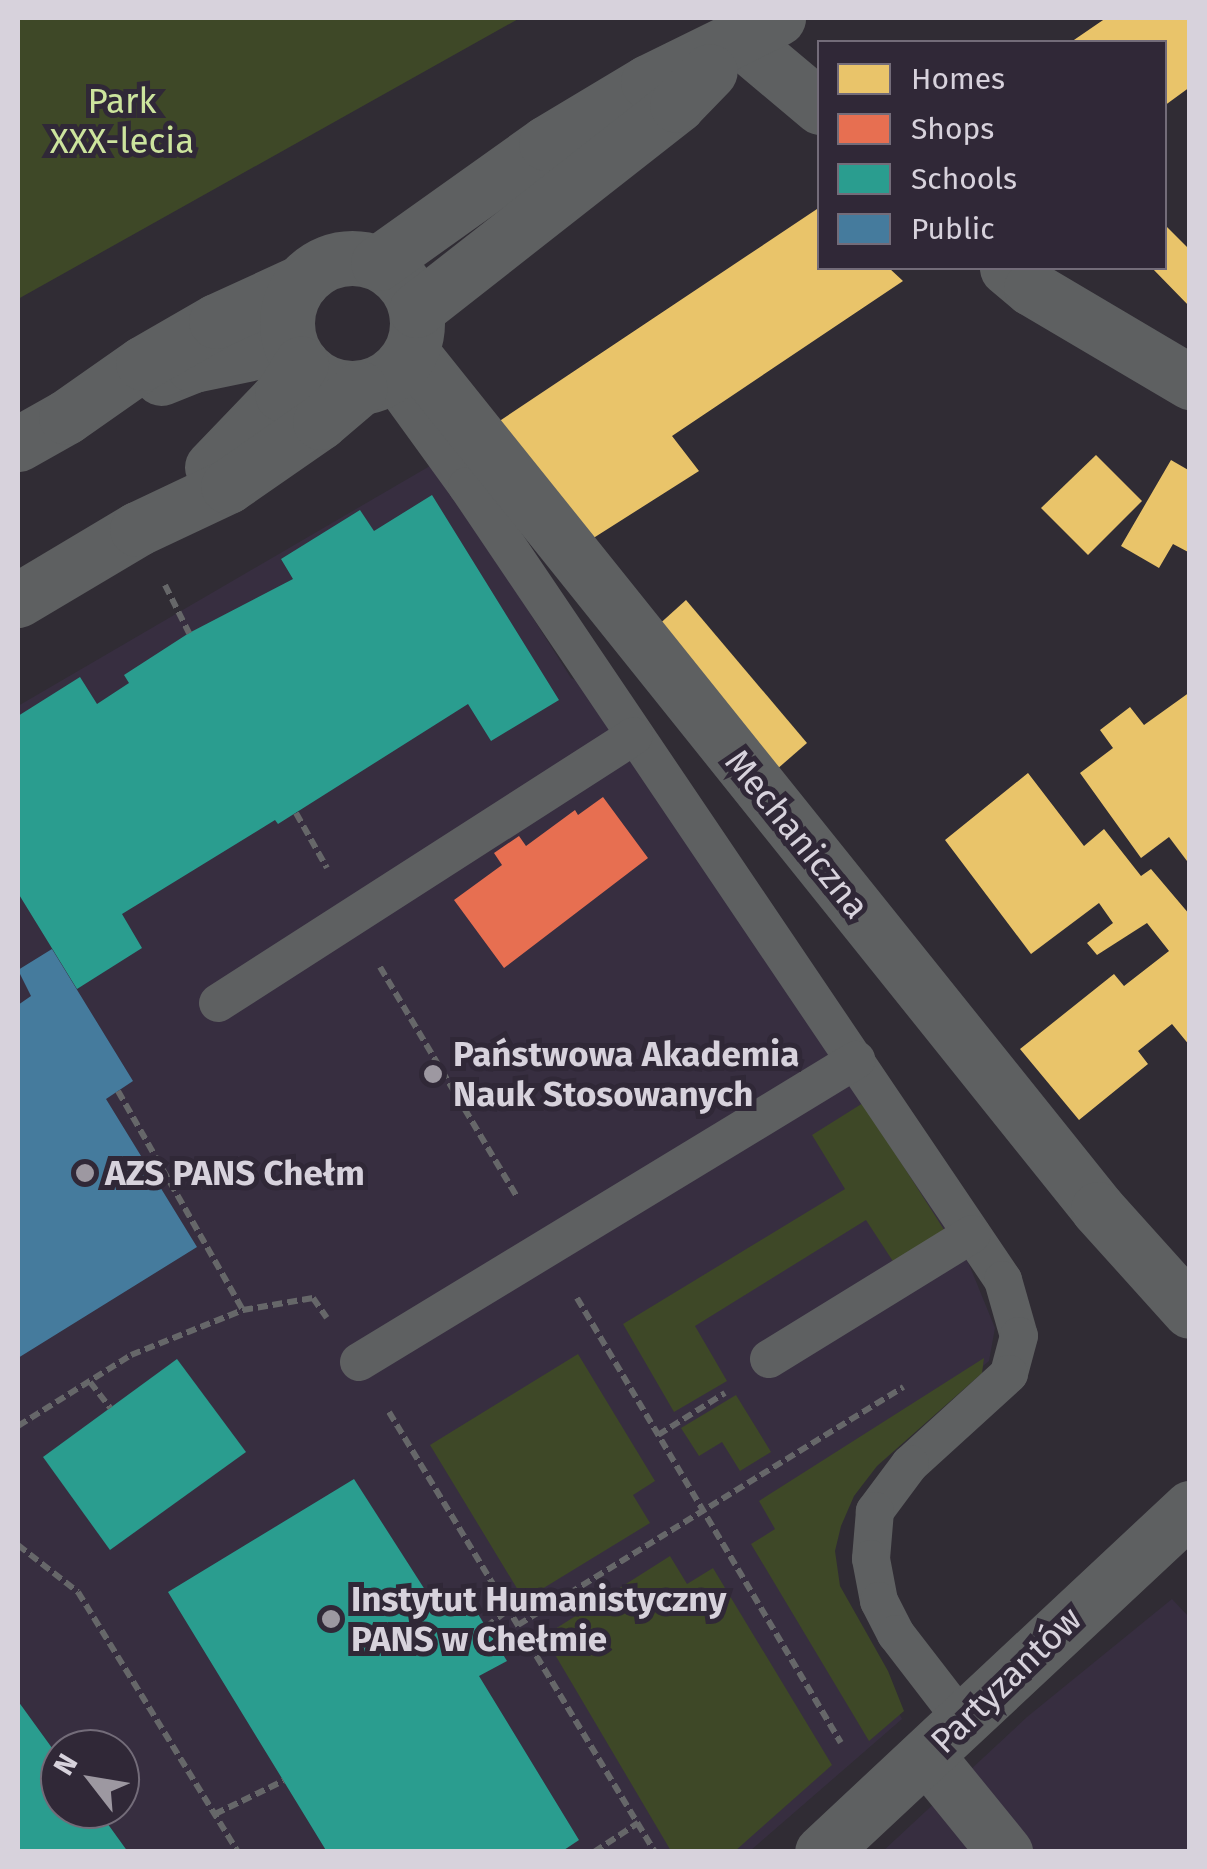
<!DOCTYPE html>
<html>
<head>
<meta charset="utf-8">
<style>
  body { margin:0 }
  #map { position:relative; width:1207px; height:1869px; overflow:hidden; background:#302c34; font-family:"Fira Sans",sans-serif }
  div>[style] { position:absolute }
  .built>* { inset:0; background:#372e40 }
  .green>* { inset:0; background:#3e4827 }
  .homes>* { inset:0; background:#e9c46a }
  .shops>* { inset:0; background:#e76f51 }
  .schools>* { inset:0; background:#2a9d8f }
  .public>* { inset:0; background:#457b9d }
  .path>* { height:6px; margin-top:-3px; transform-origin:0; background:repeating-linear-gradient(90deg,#666769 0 10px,transparent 0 15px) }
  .service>* { height:38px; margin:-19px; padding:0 19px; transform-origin:19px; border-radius:19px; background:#5e6061 }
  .minor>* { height:55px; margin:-27.5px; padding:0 27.5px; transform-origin:27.5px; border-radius:27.5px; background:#5e6061 }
  .tertiary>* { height:55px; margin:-27.5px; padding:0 27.5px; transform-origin:27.5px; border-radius:27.5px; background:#5e6061 }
  .tertiary>.ring { margin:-27.5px; padding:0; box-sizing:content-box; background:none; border:55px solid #5e6061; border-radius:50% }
  .dots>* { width:28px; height:28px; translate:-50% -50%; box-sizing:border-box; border:5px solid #302837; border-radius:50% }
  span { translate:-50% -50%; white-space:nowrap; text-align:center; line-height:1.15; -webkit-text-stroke:10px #302837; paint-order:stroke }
  .park-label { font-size:35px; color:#cce49d }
  .street-label { font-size:35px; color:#d7d2dc }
  .poi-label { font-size:35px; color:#d7d2dc; font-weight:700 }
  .left { translate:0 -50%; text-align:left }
  .frame { position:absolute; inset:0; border:20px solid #d7d2dc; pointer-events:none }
  .legend { position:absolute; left:817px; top:40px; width:350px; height:230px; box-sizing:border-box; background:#302837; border:2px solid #736c79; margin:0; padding:12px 18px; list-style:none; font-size:30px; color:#d7d2dc }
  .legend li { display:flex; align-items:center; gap:20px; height:50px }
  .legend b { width:50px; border:2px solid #736c79 }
  .north { position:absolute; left:40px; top:1729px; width:100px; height:100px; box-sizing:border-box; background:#302837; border:2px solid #736c79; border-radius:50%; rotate:301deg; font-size:28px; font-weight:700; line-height:40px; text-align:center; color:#d7d2dc }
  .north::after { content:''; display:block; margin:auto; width:35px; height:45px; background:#9d98a1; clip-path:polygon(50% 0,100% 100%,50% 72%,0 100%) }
</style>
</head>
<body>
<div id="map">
  <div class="built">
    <div style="clip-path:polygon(evenodd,435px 463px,571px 678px,596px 689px,964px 1252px,995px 1328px,989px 1361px,866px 1462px,831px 1532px,834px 1580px,902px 1719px,750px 1851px,18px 1851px,18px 706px,435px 463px,60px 1749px,120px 1749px,120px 1809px,60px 1809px,60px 1749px)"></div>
    <div style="clip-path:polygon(1172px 1599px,1189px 1617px,1189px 1851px,882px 1852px,1027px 1717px)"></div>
  </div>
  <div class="green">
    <div style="clip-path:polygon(18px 18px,520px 18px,18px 299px)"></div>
    <div style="clip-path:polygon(863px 1103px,950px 1239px,898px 1269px,866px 1220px,695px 1326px,727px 1381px,674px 1412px,623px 1324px,845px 1189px,812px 1135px)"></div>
    <div style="clip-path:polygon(578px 1354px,655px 1481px,633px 1495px,650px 1523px,524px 1600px,430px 1445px)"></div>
    <div style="clip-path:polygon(984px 1358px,982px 1373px,877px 1466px,854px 1496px,841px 1526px,835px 1551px,840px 1586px,888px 1671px,904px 1711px,869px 1741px,751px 1544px,775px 1529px,759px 1501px)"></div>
    <div style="clip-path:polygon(736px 1395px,771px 1452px,740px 1471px,722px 1442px,699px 1456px,681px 1428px)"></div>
    <div style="clip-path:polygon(670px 1556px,687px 1584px,713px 1568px,832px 1765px,735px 1851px,671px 1851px,544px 1636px)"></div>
  </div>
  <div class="homes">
    <div style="clip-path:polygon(1106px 18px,1190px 18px,1190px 87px,1164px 106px,1164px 42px,1071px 42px)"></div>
    <div style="clip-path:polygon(820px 207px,820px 268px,889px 268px,903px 281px,672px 436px,699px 471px,584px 544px,489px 428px)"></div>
    <div style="clip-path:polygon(1164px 224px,1190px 250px,1190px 307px,1152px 268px,1164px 268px)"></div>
    <div style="clip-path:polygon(1096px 455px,1142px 501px,1088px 555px,1041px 508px)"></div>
    <div style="clip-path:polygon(1171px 460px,1190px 471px,1190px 553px,1173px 544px,1159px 568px,1121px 546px)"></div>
    <div style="clip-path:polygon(686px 600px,807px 743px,776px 770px,655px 628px)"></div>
    <div style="clip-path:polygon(1190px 692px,1190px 865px,1169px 837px,1141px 858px,1080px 773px,1113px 748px,1100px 730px,1130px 707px,1144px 725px)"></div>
    <div style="clip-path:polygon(1028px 773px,1084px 846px,1104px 829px,1141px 876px,1151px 869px,1190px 915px,1190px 1046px,1172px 1024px,1138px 1051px,1148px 1064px,1079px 1120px,1020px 1049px,1114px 974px,1124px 986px,1169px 951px,1147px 923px,1097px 955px,1087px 943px,1113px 923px,1099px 903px,1031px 954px,945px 840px)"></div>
  </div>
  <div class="shops">
    <div style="clip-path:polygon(603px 797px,648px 858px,504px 968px,454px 900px,502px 865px,494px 853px,519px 836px,526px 846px,575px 810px,578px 815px)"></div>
  </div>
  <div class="schools">
    <div style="clip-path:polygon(432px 495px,559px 700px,491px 741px,468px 704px,278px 824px,275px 820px,122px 914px,142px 948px,77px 989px,18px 893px,18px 716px,80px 677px,97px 704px,129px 683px,124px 675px,189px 633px,293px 579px,281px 559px,360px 510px,374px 531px)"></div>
    <div style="clip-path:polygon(177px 1359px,246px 1452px,110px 1550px,43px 1457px)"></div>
    <div style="clip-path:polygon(354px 1479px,436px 1607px,465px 1593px,507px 1661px,479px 1676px,579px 1840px,561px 1852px,327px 1852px,168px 1592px)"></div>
    <div style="clip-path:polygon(18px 1701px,60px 1759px,60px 1809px,97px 1809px,128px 1852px,18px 1852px)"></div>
  </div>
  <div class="public">
    <div style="clip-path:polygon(52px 949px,133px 1081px,106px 1099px,197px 1247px,18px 1358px,18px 1005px,31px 996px,18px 970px)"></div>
  </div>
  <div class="path">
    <div style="left:165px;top:585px;width:54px;rotate:63.4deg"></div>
    <div style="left:296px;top:813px;width:63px;rotate:60.6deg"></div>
    <div style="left:380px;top:967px;width:268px;rotate:59.2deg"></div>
    <div style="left:118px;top:1091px;width:252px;rotate:60.3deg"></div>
    <div style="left:577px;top:1298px;width:517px;rotate:59.32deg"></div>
    <div style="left:90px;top:1382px;width:33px;rotate:52deg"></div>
    <div style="left:389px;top:1412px;width:514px;rotate:58.85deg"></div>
    <div style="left:18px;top:1426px;width:133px;rotate:-32.1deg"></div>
    <div style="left:131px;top:1355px;width:121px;rotate:-21.9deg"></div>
    <div style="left:243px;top:1310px;width:71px;rotate:-9.7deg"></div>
    <div style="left:313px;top:1298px;width:24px;rotate:55deg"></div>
    <div style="left:658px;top:1435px;width:79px;rotate:-32.1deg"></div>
    <div style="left:18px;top:1545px;width:76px;rotate:38.1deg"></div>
    <div style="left:78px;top:1592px;width:305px;rotate:58.4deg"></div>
    <div style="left:518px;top:1625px;width:453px;rotate:-31.7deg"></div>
    <div style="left:486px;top:1627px;width:28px;rotate:-38deg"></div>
    <div style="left:215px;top:1814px;width:76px;rotate:-25.9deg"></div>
    <div style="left:594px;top:1852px;width:53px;rotate:-33.4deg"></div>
  </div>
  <div class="service">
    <div style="left:388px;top:377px;width:135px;rotate:54.1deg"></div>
    <div style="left:467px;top:486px;width:958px;rotate:55.98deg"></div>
    <div style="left:1003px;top:1280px;width:58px;rotate:74.1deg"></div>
    <div style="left:1019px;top:1336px;width:39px;rotate:105deg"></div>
    <div style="left:1009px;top:1374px;width:134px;rotate:137.7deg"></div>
    <div style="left:910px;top:1464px;width:59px;rotate:126.7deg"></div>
    <div style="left:875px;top:1511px;width:48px;rotate:94.8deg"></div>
    <div style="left:871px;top:1559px;width:43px;rotate:79.2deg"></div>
    <div style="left:879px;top:1601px;width:37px;rotate:63deg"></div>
    <div style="left:896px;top:1634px;width:110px;rotate:52.4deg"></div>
    <div style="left:218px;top:1003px;width:494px;rotate:-32.7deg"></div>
    <div style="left:769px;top:1359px;width:238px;rotate:-31.6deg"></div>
    <div style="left:359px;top:1362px;width:582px;rotate:-31.28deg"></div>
  </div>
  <div class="minor">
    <div style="left:739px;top:39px;width:106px;rotate:40deg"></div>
    <div style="left:1007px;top:268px;width:31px;rotate:40deg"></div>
    <div style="left:1031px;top:288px;width:185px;rotate:30.6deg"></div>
    <div style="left:411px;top:352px;width:1098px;rotate:51.28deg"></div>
    <div style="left:1098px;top:1209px;width:137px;rotate:48deg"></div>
    <div style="left:161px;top:378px;width:35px;rotate:-22deg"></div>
    <div style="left:193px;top:365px;width:99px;rotate:-11.7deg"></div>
    <div style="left:18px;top:444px;width:55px;rotate:-29.4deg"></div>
    <div style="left:66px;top:417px;width:94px;rotate:-35deg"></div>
    <div style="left:143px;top:363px;width:84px;rotate:-29.9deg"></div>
    <div style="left:216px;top:321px;width:94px;rotate:-24.6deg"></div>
    <div style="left:927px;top:1756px;width:124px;rotate:50.9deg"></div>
    <div style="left:822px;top:1852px;width:504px;rotate:-43.07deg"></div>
  </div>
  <div class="tertiary">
    <div class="ring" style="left:287px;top:258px;width:75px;height:75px"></div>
    <div style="left:378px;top:263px;width:206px;rotate:-35.5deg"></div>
    <div style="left:546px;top:143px;width:119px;rotate:-30.9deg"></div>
    <div style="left:648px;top:82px;width:145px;rotate:-26.2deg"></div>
    <div style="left:416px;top:310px;width:332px;rotate:-38.1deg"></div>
    <div style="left:677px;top:105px;width:47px;rotate:-45.9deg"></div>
    <div style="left:212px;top:467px;width:101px;rotate:-46.2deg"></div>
    <div style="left:282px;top:394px;width:36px;rotate:-58deg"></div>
    <div style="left:18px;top:600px;width:139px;rotate:-30.8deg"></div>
    <div style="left:137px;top:529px;width:101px;rotate:-25.3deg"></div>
    <div style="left:228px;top:486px;width:112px;rotate:-34.8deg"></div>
    <div style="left:320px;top:422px;width:52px;rotate:-40.4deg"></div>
  </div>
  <div class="dots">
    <div style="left:433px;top:1074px;background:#9d98a1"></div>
    <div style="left:85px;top:1173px;background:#9d98a1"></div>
    <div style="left:331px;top:1619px;background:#9d98a1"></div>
  </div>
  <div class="park-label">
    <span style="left:122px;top:121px">Park<br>XXX-lecia</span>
  </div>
  <div class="street-label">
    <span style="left:797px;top:834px;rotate:51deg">Mechaniczna</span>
    <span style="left:1006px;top:1680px;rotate:-44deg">Partyzantów</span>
  </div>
  <div class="poi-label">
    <span class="left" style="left:453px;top:1074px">Państwowa Akademia<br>Nauk Stosowanych</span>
    <span class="left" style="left:105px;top:1173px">AZS PANS Chełm</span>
    <span class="left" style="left:351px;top:1619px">Instytut Humanistyczny<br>PANS w Chełmie</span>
  </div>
  <div class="frame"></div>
  <ul class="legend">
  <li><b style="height:28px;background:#e9c46a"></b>Homes</li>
  <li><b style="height:28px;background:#e76f51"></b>Shops</li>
  <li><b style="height:28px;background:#2a9d8f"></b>Schools</li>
  <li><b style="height:28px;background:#457b9d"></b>Public</li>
  </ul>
  <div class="north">N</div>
</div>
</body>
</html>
